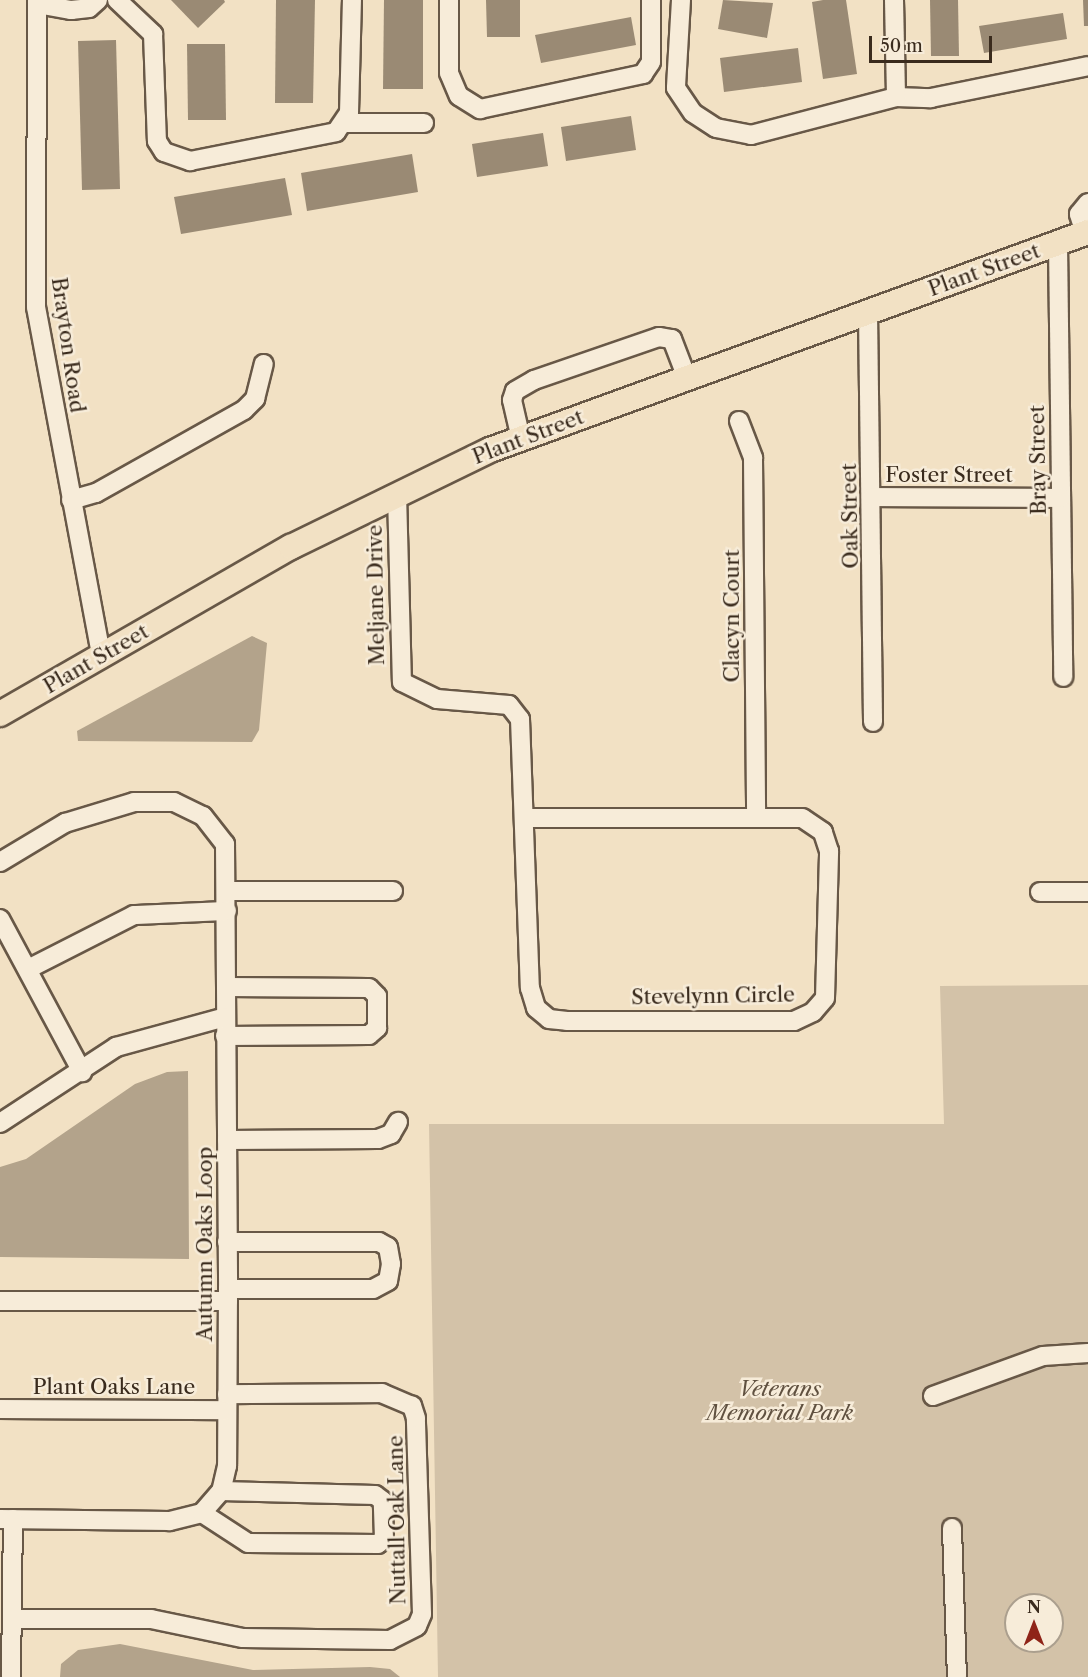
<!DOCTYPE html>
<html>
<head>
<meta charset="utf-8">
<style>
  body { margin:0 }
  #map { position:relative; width:1088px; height:1677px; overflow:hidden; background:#f2e1c4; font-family:"Libre Caslon Text",serif }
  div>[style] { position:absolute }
  .green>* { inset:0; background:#d3c2a8 }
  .water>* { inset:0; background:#b3a38b }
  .building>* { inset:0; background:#9a8a74 }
  .roads { filter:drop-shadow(2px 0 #685847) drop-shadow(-2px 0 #685847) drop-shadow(0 2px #685847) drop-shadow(0 -2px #685847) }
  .minor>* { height:18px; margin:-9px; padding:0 9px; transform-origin:9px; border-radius:9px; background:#f7ecd9 }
  .major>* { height:24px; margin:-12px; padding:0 12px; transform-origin:12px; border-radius:12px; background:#f2e1c4 }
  span { translate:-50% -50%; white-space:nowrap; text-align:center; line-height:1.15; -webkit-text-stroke:5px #f7ecd9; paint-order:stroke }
  .street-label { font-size:21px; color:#3a2b1d }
  .park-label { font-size:21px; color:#605140; font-style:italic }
  .north { position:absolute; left:1004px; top:1593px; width:60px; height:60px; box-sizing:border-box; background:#f7ecd9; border:2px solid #ab9f8e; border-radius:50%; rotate:0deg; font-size:16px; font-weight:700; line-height:24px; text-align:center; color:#3a2b1d }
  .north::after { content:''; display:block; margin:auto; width:21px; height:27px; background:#8f2418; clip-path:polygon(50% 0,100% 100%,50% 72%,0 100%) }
  .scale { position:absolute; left:869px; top:36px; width:123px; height:27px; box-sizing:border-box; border:3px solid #3a2b1d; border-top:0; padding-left:8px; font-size:18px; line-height:21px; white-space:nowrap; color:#3a2b1d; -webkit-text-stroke:4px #f7ecd9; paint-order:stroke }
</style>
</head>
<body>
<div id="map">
  <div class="green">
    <div style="clip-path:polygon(evenodd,1088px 985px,1088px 1677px,438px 1677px,429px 1124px,944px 1124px,940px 986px,1088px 985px,1016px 1605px,1052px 1605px,1052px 1641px,1016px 1641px,1016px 1605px)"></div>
  </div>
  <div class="water">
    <div style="clip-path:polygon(252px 636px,267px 643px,259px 730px,252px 742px,78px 741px,77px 731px)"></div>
    <div style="clip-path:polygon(188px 1071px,189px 1259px,0 1257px,0 1167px,26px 1159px,135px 1084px,167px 1072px)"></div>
    <div style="clip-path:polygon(120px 1644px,253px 1670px,370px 1667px,390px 1669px,400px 1677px,60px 1677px,61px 1664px,78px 1650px)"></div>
  </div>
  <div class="building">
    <div style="clip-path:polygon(171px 0,224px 0,225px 2px,198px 28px)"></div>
    <div style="clip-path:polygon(276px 0,315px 0,313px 103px,275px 103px)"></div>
    <div style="clip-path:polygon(384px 0,423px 0,423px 89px,383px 89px)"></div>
    <div style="clip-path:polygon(486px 0,520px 0,520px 37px,487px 37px)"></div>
    <div style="clip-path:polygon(723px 0,773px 3px,767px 38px,718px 29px)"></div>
    <div style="clip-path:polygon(823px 0,846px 0,857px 74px,823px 79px,812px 2px)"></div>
    <div style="clip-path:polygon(930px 0,958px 0,959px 56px,931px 56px)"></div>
    <div style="clip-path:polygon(1083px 0,1088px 0,1088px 26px,1084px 26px)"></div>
    <div style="clip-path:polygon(1063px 13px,1067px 39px,984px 53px,979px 26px)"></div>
    <div style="clip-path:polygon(631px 17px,636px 45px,541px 63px,535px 35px)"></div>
    <div style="clip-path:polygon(116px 40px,120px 189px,82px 190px,78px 41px)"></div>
    <div style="clip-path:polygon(187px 44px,225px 44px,226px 120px,188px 120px)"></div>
    <div style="clip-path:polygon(798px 48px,802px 82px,724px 92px,720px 58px)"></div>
    <div style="clip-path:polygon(631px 116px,636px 150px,566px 161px,561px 127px)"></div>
    <div style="clip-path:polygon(543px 133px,548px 166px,477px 177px,472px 144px)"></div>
    <div style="clip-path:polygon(412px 154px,418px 192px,307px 211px,301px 173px)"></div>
    <div style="clip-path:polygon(285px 178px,292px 215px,181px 234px,174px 197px)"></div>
  </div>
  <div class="roads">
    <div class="minor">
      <div style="left:37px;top:0;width:307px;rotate:90.2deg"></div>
      <div style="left:36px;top:307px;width:355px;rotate:79.4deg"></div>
      <div style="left:117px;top:0;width:50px;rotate:43.4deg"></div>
      <div style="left:153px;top:34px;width:107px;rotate:87.9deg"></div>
      <div style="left:157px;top:141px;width:13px;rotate:58deg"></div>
      <div style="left:164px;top:152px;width:28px;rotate:19deg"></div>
      <div style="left:190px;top:161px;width:149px;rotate:-11.2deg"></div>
      <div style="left:336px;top:132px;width:23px;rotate:-56deg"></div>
      <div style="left:349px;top:113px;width:113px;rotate:-88.5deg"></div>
      <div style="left:449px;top:0;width:73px;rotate:90deg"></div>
      <div style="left:449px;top:73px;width:25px;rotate:67deg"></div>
      <div style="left:459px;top:96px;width:25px;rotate:32deg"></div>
      <div style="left:480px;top:109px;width:167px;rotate:-12.1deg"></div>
      <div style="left:643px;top:74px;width:14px;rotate:-56deg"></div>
      <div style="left:651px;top:62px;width:62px;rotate:-90deg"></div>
      <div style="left:681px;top:0;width:88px;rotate:93.3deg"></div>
      <div style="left:676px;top:88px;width:30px;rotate:56deg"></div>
      <div style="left:693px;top:113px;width:27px;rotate:33deg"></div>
      <div style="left:716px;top:128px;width:36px;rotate:11deg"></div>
      <div style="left:751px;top:135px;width:150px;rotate:-14.7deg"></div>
      <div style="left:896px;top:97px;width:35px;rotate:2deg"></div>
      <div style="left:931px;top:98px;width:160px;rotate:-11.5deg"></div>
      <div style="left:894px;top:0;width:97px;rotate:88.8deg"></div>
      <div style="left:37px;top:4px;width:35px;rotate:10deg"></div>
      <div style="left:71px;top:10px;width:18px;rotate:-6deg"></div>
      <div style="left:89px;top:8px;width:12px;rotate:-42deg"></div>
      <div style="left:344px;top:123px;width:80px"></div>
      <div style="left:1085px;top:233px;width:20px;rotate:-108deg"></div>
      <div style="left:1079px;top:214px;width:14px;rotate:-51deg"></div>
      <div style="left:1058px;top:243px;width:434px;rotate:89.3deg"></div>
      <div style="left:868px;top:311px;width:411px;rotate:89.3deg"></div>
      <div style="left:739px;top:421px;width:40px;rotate:69deg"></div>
      <div style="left:753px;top:458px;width:356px;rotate:89.5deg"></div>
      <div style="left:521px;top:439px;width:40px;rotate:-103deg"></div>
      <div style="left:512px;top:400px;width:9px;rotate:-72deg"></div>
      <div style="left:515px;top:391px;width:22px;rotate:-30deg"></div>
      <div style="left:534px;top:380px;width:132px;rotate:-19deg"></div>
      <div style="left:659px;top:337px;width:13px;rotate:9deg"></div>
      <div style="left:672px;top:339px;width:42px;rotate:69deg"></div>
      <div style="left:397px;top:494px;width:188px;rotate:88.5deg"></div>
      <div style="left:402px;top:682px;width:39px;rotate:26deg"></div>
      <div style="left:437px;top:699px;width:72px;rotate:4.8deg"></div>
      <div style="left:509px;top:705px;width:18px;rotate:52deg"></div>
      <div style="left:520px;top:719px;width:269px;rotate:87.9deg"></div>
      <div style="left:530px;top:988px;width:21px;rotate:73deg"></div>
      <div style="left:536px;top:1008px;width:17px;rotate:40deg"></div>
      <div style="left:549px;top:1019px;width:18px;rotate:6deg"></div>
      <div style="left:567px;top:1021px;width:227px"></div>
      <div style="left:794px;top:1021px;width:21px;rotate:-25deg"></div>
      <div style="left:813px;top:1012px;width:18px;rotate:-49deg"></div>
      <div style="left:825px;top:998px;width:147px;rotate:-88.4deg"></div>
      <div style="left:829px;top:851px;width:20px;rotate:-108deg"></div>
      <div style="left:823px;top:832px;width:25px;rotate:-146deg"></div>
      <div style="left:802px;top:818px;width:276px;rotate:180deg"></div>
      <div style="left:873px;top:497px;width:188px;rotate:0.3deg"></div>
      <div style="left:71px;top:500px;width:26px;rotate:-16deg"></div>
      <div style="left:96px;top:493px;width:170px;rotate:-29.3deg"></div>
      <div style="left:244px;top:410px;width:16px;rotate:-45deg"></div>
      <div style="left:255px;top:399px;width:36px;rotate:-76deg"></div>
      <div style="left:0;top:862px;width:76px;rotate:-31deg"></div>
      <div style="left:65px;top:823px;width:72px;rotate:-16.9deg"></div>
      <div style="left:134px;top:802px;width:40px"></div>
      <div style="left:174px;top:802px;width:32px;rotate:26deg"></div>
      <div style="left:203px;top:816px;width:36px;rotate:52deg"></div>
      <div style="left:225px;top:844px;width:445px;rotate:89.6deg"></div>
      <div style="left:228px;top:1289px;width:177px;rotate:90.3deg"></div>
      <div style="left:227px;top:1466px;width:26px;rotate:103deg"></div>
      <div style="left:221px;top:1491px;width:29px;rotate:131deg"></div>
      <div style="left:202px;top:1513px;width:34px;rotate:166deg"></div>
      <div style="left:169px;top:1521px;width:169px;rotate:-179.3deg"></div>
      <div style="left:227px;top:891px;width:166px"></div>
      <div style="left:1040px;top:892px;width:48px"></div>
      <div style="left:0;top:919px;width:174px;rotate:61.8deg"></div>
      <div style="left:28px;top:969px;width:119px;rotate:-27deg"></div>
      <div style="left:134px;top:915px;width:93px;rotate:-2.5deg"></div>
      <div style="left:225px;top:1036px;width:144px;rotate:-0.4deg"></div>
      <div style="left:369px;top:1035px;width:11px;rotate:-41deg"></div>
      <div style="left:377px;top:1028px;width:32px;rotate:-90deg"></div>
      <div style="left:377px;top:996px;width:11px;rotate:-135deg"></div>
      <div style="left:369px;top:988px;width:142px;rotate:-179.6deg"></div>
      <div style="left:0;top:1123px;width:139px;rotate:-33.2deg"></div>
      <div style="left:116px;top:1047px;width:114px;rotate:-15.3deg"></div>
      <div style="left:227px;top:1140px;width:151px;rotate:-0.4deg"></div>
      <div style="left:378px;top:1139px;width:14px;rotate:-21deg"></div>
      <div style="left:391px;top:1134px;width:14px;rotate:-60deg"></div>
      <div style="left:227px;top:1242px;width:152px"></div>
      <div style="left:379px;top:1242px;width:10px;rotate:29deg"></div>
      <div style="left:388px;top:1247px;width:17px;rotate:80deg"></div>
      <div style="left:391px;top:1264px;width:17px;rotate:100deg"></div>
      <div style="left:388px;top:1281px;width:17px;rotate:152deg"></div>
      <div style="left:373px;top:1289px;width:145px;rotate:180deg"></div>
      <div style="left:0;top:1301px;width:228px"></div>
      <div style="left:933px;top:1396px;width:117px;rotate:-20deg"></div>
      <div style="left:1043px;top:1356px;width:45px;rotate:-3.8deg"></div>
      <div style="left:0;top:1409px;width:227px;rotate:0.3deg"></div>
      <div style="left:202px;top:1513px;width:55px;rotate:33.1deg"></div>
      <div style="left:248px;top:1543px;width:130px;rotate:0.4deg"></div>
      <div style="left:378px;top:1544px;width:8px;rotate:-45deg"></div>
      <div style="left:384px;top:1538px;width:37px;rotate:-92deg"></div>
      <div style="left:383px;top:1501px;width:10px;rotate:-143deg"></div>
      <div style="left:375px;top:1495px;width:154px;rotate:-178.5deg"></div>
      <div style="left:952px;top:1528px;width:149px;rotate:88.1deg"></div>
      <div style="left:12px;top:1619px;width:139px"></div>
      <div style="left:151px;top:1619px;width:94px;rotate:11.7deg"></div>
      <div style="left:243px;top:1638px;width:147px;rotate:0.8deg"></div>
      <div style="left:390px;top:1640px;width:30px;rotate:-27deg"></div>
      <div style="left:417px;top:1626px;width:13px;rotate:-67deg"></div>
      <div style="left:422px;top:1614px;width:196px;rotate:-91.8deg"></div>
      <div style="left:416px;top:1418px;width:13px;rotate:-108deg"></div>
      <div style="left:412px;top:1406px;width:33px;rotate:-157deg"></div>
      <div style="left:382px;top:1393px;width:155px;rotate:179.6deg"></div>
      <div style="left:11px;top:1677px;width:158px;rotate:-89.3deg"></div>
    </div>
    <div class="major">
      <div style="left:0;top:714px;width:336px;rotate:-29.9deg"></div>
      <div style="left:291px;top:547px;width:221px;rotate:-26deg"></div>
      <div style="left:490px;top:450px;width:636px;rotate:-20.03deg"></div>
    </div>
  </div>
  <div class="street-label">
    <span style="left:984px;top:270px;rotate:-20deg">Plant Street</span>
    <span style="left:68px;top:345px;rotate:82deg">Brayton Road</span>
    <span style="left:528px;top:437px;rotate:-21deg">Plant Street</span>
    <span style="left:1038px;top:460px;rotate:-91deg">Bray Street</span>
    <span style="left:949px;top:475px">Foster Street</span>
    <span style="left:850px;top:516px;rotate:-91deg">Oak Street</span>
    <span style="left:376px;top:595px;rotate:-91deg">Meljane Drive</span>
    <span style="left:732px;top:616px;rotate:-90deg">Clacyn Court</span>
    <span style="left:96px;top:659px;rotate:-30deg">Plant Street</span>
    <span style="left:713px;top:996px;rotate:-1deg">Stevelynn Circle</span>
    <span style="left:205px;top:1244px;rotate:-90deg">Autumn Oaks Loop</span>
    <span style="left:114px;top:1387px">Plant Oaks Lane</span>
    <span style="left:397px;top:1520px;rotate:-91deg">Nuttall Oak Lane</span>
  </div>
  <div class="park-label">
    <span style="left:780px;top:1401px">Veterans<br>Memorial Park</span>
  </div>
  <div class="north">N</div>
  <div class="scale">50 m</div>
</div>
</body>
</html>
